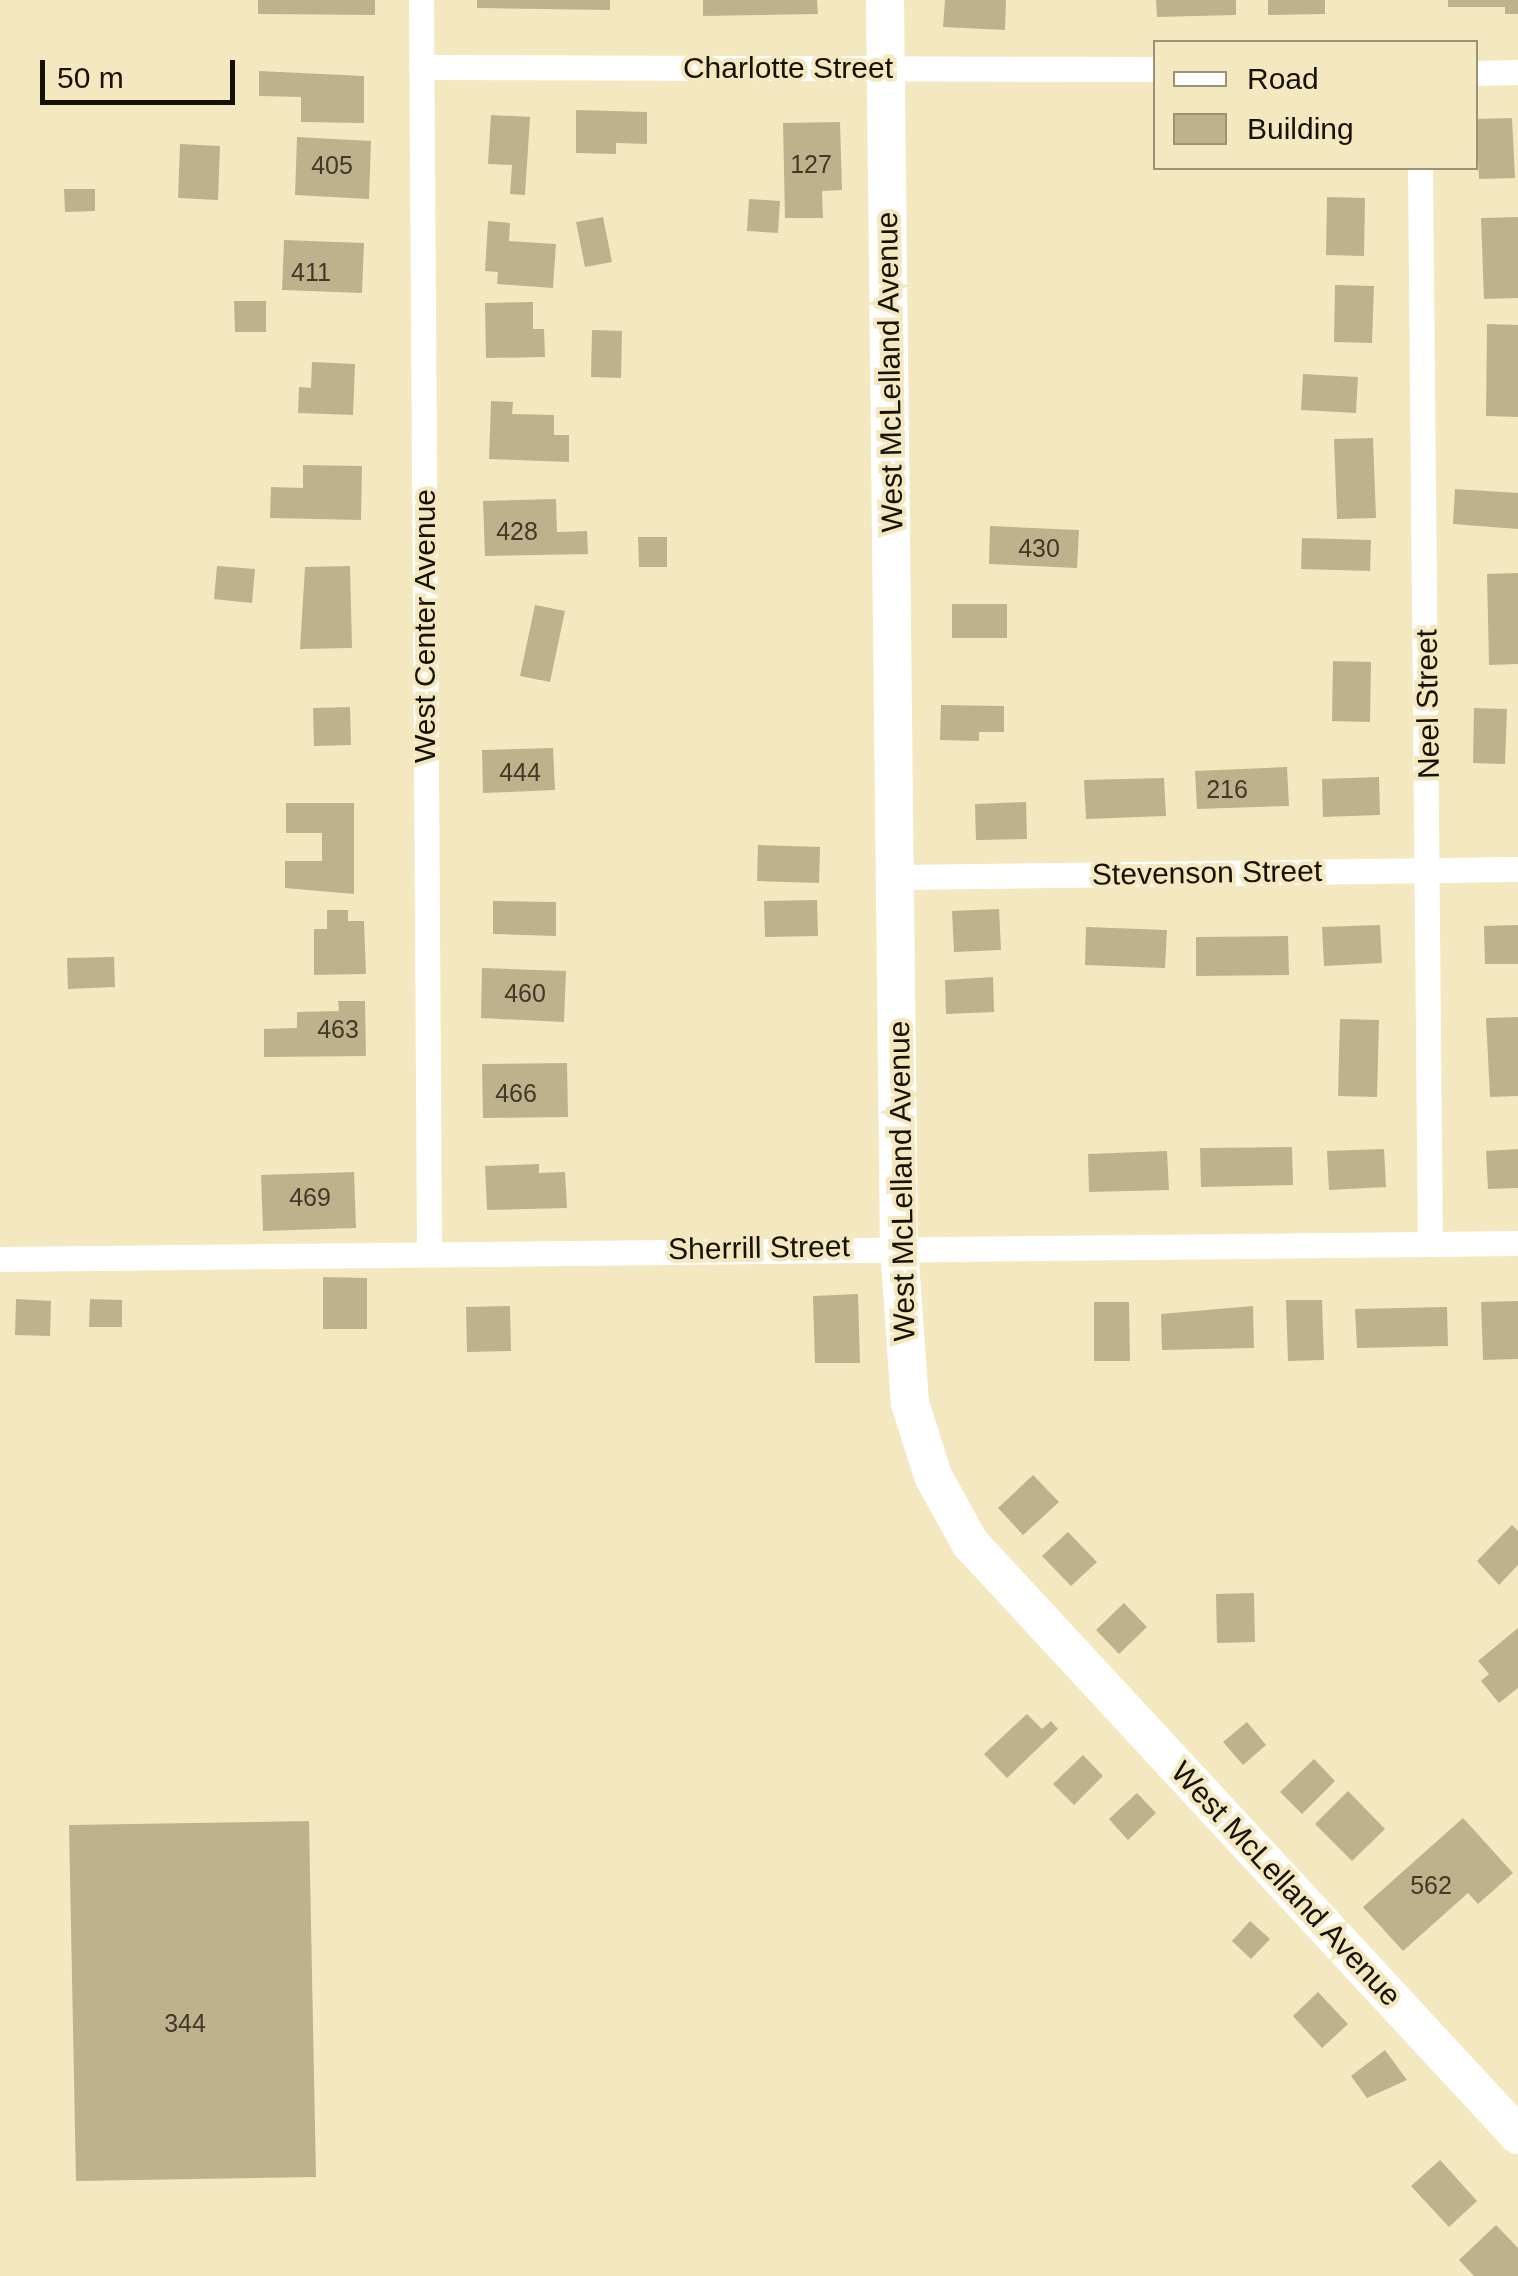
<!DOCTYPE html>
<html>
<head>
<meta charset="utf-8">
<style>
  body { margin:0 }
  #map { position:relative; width:1518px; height:2276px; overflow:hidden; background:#f4e8c1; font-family:Arial,sans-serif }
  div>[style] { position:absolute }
  .building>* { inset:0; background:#beb28d }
  .street>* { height:25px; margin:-12.5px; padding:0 12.5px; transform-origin:12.5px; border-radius:12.5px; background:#fff }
  .secondary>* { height:38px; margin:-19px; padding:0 19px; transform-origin:19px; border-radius:19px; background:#fff }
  span { translate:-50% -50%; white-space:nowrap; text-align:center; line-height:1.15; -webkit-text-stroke:8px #f4e8c1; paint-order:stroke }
  .number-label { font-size:25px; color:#403927 }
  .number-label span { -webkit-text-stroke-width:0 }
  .street-label { font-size:30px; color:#161105 }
  .legend { position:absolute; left:1153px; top:40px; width:325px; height:130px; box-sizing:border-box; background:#f4e8c1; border:2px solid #9b9276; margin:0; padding:12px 18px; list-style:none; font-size:30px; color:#161105 }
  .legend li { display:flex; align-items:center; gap:20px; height:50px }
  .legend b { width:50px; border:2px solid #9b9276 }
  .scale { position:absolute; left:40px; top:60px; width:195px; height:45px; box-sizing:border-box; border:5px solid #161105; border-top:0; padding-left:12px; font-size:30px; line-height:35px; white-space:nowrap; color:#161105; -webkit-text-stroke:8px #f4e8c1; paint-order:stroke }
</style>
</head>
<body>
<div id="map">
  <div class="building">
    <div style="clip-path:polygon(258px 0,375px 0,375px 15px,258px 14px)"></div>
    <div style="clip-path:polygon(477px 0,610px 0,610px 10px,477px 8px)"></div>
    <div style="clip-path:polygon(703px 0,817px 0,818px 14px,703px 16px)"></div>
    <div style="clip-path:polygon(945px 0,1006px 0,1005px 30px,943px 27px)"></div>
    <div style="clip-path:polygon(1156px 0,1236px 0,1236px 15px,1157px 17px)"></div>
    <div style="clip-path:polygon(1268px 0,1325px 0,1325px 14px,1268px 15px)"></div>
    <div style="clip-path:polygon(1448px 0,1518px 0,1518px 14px,1505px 14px,1505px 7px,1448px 7px)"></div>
    <div style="clip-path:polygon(259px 71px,364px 76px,364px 123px,301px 122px,301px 97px,259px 96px)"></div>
    <div style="clip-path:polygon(576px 110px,647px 112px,647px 144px,616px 143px,616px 154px,576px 153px)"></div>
    <div style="clip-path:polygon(491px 115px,530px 117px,525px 195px,510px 194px,512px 165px,488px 164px)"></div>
    <div style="clip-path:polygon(1512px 118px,1515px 178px,1479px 179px,1476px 119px)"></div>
    <div style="clip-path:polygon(840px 122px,842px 190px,822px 191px,823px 218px,785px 218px,783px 123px)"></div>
    <div style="clip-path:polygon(297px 137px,371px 141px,369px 199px,295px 195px)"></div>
    <div style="clip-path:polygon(180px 144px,220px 146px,218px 200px,178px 198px)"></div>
    <div style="clip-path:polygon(64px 189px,95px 189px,95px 211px,65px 212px)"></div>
    <div style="clip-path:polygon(1327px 197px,1365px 198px,1364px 256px,1326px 255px)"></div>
    <div style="clip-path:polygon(749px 199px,780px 201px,778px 233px,747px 231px)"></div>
    <div style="clip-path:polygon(603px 217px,612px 262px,585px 267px,576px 222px)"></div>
    <div style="clip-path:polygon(1518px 217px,1518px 298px,1484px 299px,1481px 218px)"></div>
    <div style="clip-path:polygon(488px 221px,510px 223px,509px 241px,556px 244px,553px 288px,497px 284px,498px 272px,485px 271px)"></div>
    <div style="clip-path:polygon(284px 240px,364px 243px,362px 293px,282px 290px)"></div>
    <div style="clip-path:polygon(1335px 285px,1374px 286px,1372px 343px,1334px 342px)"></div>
    <div style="clip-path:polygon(234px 301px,266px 301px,266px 332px,235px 332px)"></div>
    <div style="clip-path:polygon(533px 302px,533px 329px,544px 329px,545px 357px,486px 358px,485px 303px)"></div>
    <div style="clip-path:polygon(1487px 324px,1518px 325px,1518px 417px,1486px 416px)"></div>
    <div style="clip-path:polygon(592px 330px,622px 331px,621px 378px,591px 377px)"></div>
    <div style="clip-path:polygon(312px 362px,355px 364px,353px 415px,298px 413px,299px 387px,311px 388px)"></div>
    <div style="clip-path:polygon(1303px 374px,1358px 377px,1356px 413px,1301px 410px)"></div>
    <div style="clip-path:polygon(491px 401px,513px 402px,512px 414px,554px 415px,554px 435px,569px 435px,569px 462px,489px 459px)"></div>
    <div style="clip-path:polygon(1373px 438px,1376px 518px,1337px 519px,1334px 439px)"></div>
    <div style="clip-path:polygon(303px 465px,362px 466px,361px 520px,270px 518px,271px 487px,303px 488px)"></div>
    <div style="clip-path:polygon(1455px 489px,1518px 493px,1518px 529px,1453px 524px)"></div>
    <div style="clip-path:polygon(556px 499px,557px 532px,587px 531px,588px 554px,485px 556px,483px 501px)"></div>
    <div style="clip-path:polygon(990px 526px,1079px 530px,1077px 568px,989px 564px)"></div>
    <div style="clip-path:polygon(638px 537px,667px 537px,667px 567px,639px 567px)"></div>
    <div style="clip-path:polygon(1302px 538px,1371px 540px,1370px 571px,1301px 569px)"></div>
    <div style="clip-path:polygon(217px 566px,255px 569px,252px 603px,214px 599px)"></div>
    <div style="clip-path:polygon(350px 566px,352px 648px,300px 649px,305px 567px)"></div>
    <div style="clip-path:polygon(1518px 573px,1518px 664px,1489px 665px,1487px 574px)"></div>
    <div style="clip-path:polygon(952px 604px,1007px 604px,1007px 638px,952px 638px)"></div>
    <div style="clip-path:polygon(535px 605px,565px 611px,550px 682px,520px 676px)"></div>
    <div style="clip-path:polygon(1333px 661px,1371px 662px,1370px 722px,1332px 721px)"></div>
    <div style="clip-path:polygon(941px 705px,1004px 706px,1004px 732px,979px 732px,979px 741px,940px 740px)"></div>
    <div style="clip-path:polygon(350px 707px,351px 745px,314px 746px,313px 708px)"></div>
    <div style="clip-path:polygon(1474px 708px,1507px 709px,1505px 764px,1473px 763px)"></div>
    <div style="clip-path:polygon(553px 748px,555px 790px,483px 793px,482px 750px)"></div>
    <div style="clip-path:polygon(1287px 767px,1289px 806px,1197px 809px,1195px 771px)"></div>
    <div style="clip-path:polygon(1379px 777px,1380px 815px,1323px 817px,1322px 779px)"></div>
    <div style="clip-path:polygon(1164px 778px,1166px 816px,1086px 819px,1084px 780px)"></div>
    <div style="clip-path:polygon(1026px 802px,1027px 839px,976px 840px,975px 804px)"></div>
    <div style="clip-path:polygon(286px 803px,354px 803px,354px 894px,285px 888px,285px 861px,322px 861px,322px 833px,286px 833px)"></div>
    <div style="clip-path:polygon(758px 845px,820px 847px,819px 883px,757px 881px)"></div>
    <div style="clip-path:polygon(817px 900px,818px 936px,765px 937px,764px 901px)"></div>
    <div style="clip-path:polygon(493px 901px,556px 902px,556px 936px,493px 934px)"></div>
    <div style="clip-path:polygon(999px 909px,1001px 950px,954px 952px,952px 911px)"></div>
    <div style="clip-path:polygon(327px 910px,348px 910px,348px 921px,364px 921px,366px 974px,314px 975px,314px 929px,327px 929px)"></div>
    <div style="clip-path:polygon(1380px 925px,1382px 963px,1324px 966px,1322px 927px)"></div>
    <div style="clip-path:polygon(1518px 925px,1518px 964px,1485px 964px,1484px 926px)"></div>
    <div style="clip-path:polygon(1086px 927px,1167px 930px,1165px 968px,1085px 965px)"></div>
    <div style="clip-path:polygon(1288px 936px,1289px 975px,1196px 976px,1196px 937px)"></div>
    <div style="clip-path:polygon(114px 957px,115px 987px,68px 989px,67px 958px)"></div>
    <div style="clip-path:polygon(482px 968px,566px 971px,564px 1022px,481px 1018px)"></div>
    <div style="clip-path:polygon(993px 977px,994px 1012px,946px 1014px,945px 980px)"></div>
    <div style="clip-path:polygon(338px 1001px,365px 1001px,366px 1056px,264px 1057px,264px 1029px,297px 1028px,297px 1012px,339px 1011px)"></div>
    <div style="clip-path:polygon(1518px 1017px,1518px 1096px,1490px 1097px,1486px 1018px)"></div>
    <div style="clip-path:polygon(1340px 1019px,1379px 1020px,1377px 1097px,1338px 1096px)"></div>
    <div style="clip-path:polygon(567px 1063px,568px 1117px,483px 1118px,482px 1064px)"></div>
    <div style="clip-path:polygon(1292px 1147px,1293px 1185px,1201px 1187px,1200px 1148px)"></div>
    <div style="clip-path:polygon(1384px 1149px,1386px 1187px,1329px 1190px,1327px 1151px)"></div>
    <div style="clip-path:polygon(1518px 1149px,1518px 1188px,1488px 1189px,1486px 1151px)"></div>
    <div style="clip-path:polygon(1167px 1151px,1169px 1190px,1089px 1192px,1088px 1154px)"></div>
    <div style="clip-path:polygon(539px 1164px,539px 1173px,565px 1172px,567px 1208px,487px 1210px,485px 1166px)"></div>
    <div style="clip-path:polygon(354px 1172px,356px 1228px,263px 1231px,261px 1175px)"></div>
    <div style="clip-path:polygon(323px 1277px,367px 1278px,367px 1329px,323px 1329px)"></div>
    <div style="clip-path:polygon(858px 1294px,860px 1363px,815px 1363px,813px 1296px)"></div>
    <div style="clip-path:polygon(16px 1299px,51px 1301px,50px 1336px,15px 1335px)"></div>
    <div style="clip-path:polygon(90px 1299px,122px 1300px,122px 1327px,89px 1327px)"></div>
    <div style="clip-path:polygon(1286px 1300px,1322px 1300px,1324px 1360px,1288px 1361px)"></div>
    <div style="clip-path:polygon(1518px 1301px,1518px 1359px,1483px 1360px,1481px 1302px)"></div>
    <div style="clip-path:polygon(1094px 1302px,1129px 1302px,1130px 1361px,1094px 1361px)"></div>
    <div style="clip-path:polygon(510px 1306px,511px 1351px,467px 1352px,466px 1307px)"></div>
    <div style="clip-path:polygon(1253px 1306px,1254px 1348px,1162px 1350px,1161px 1314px)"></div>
    <div style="clip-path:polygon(1447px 1307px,1448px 1346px,1357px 1348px,1355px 1309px)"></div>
    <div style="clip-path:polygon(1033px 1475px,1059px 1502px,1023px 1535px,998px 1508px)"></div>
    <div style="clip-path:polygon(1512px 1525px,1518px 1531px,1518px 1565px,1499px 1585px,1477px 1561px)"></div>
    <div style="clip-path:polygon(1068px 1532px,1097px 1562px,1071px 1586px,1042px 1556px)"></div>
    <div style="clip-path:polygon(1254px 1593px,1255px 1642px,1217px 1643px,1216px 1594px)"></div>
    <div style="clip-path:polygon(1124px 1603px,1147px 1627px,1119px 1654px,1096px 1630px)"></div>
    <div style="clip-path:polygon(1518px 1628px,1518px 1688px,1499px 1703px,1481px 1681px,1489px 1674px,1478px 1661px)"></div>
    <div style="clip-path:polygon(1027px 1714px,1042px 1729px,1051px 1721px,1058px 1729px,1007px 1778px,984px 1754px)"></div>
    <div style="clip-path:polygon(1247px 1722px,1266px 1745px,1243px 1765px,1223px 1742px)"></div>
    <div style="clip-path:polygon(1083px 1755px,1103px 1776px,1074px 1805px,1053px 1784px)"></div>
    <div style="clip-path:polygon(1314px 1759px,1335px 1781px,1302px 1814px,1280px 1792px)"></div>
    <div style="clip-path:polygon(1348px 1791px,1385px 1829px,1352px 1861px,1315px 1824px)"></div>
    <div style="clip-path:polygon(1137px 1793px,1156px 1813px,1128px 1840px,1109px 1819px)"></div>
    <div style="clip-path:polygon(1463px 1818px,1513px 1873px,1478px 1904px,1468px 1893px,1403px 1951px,1363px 1907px)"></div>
    <div style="clip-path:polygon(309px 1821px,316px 2177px,76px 2181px,69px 1825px)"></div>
    <div style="clip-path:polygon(1250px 1921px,1270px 1939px,1251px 1959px,1232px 1941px)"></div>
    <div style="clip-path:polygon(1318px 1992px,1348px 2024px,1322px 2048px,1293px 2016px)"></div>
    <div style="clip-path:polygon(1385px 2050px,1407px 2080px,1367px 2098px,1351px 2076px)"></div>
    <div style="clip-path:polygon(1440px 2160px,1477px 2201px,1449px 2227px,1411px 2186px)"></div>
    <div style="clip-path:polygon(1496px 2225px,1518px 2248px,1518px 2276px,1474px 2276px,1459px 2260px)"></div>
  </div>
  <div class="street">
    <div style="left:421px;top:0;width:1253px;rotate:89.63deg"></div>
    <div style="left:421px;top:67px;width:735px;rotate:0.16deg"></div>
    <div style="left:1476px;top:73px;width:42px;rotate:-1.4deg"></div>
    <div style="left:1420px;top:168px;width:1072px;rotate:89.47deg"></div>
    <div style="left:897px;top:877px;width:621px;rotate:-0.74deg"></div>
    <div style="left:0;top:1259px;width:1518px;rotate:-0.6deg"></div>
  </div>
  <div class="secondary">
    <div style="left:885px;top:0;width:1247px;rotate:89.36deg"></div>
    <div style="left:899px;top:1247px;width:156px;rotate:86deg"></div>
    <div style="left:910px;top:1403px;width:77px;rotate:72.5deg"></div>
    <div style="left:933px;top:1476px;width:77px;rotate:61.1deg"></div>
    <div style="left:970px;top:1543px;width:807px;rotate:47.21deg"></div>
  </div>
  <div class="number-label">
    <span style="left:811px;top:164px">127</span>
    <span style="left:332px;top:165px">405</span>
    <span style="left:311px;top:272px">411</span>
    <span style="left:517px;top:531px">428</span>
    <span style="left:1039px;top:548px">430</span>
    <span style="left:520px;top:772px">444</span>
    <span style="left:1227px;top:789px">216</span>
    <span style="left:525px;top:993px">460</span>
    <span style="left:338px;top:1029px">463</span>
    <span style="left:516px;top:1093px">466</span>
    <span style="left:310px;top:1197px">469</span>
    <span style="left:1431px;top:1885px">562</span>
    <span style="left:185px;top:2023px">344</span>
  </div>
  <div class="street-label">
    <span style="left:788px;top:68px">Charlotte Street</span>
    <span style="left:890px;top:372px;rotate:-91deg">West McLelland Avenue</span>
    <span style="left:425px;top:626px;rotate:-90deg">West Center Avenue</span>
    <span style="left:1428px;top:704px;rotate:-91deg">Neel Street</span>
    <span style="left:1207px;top:873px;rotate:-1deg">Stevenson Street</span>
    <span style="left:902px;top:1181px;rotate:-91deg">West McLelland Avenue</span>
    <span style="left:759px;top:1248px;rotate:-1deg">Sherrill Street</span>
    <span style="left:1286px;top:1884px;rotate:47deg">West McLelland Avenue</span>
  </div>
  <ul class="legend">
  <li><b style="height:12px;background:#fff"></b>Road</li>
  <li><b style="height:28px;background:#beb28d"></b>Building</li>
  </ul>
  <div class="scale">50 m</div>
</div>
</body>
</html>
